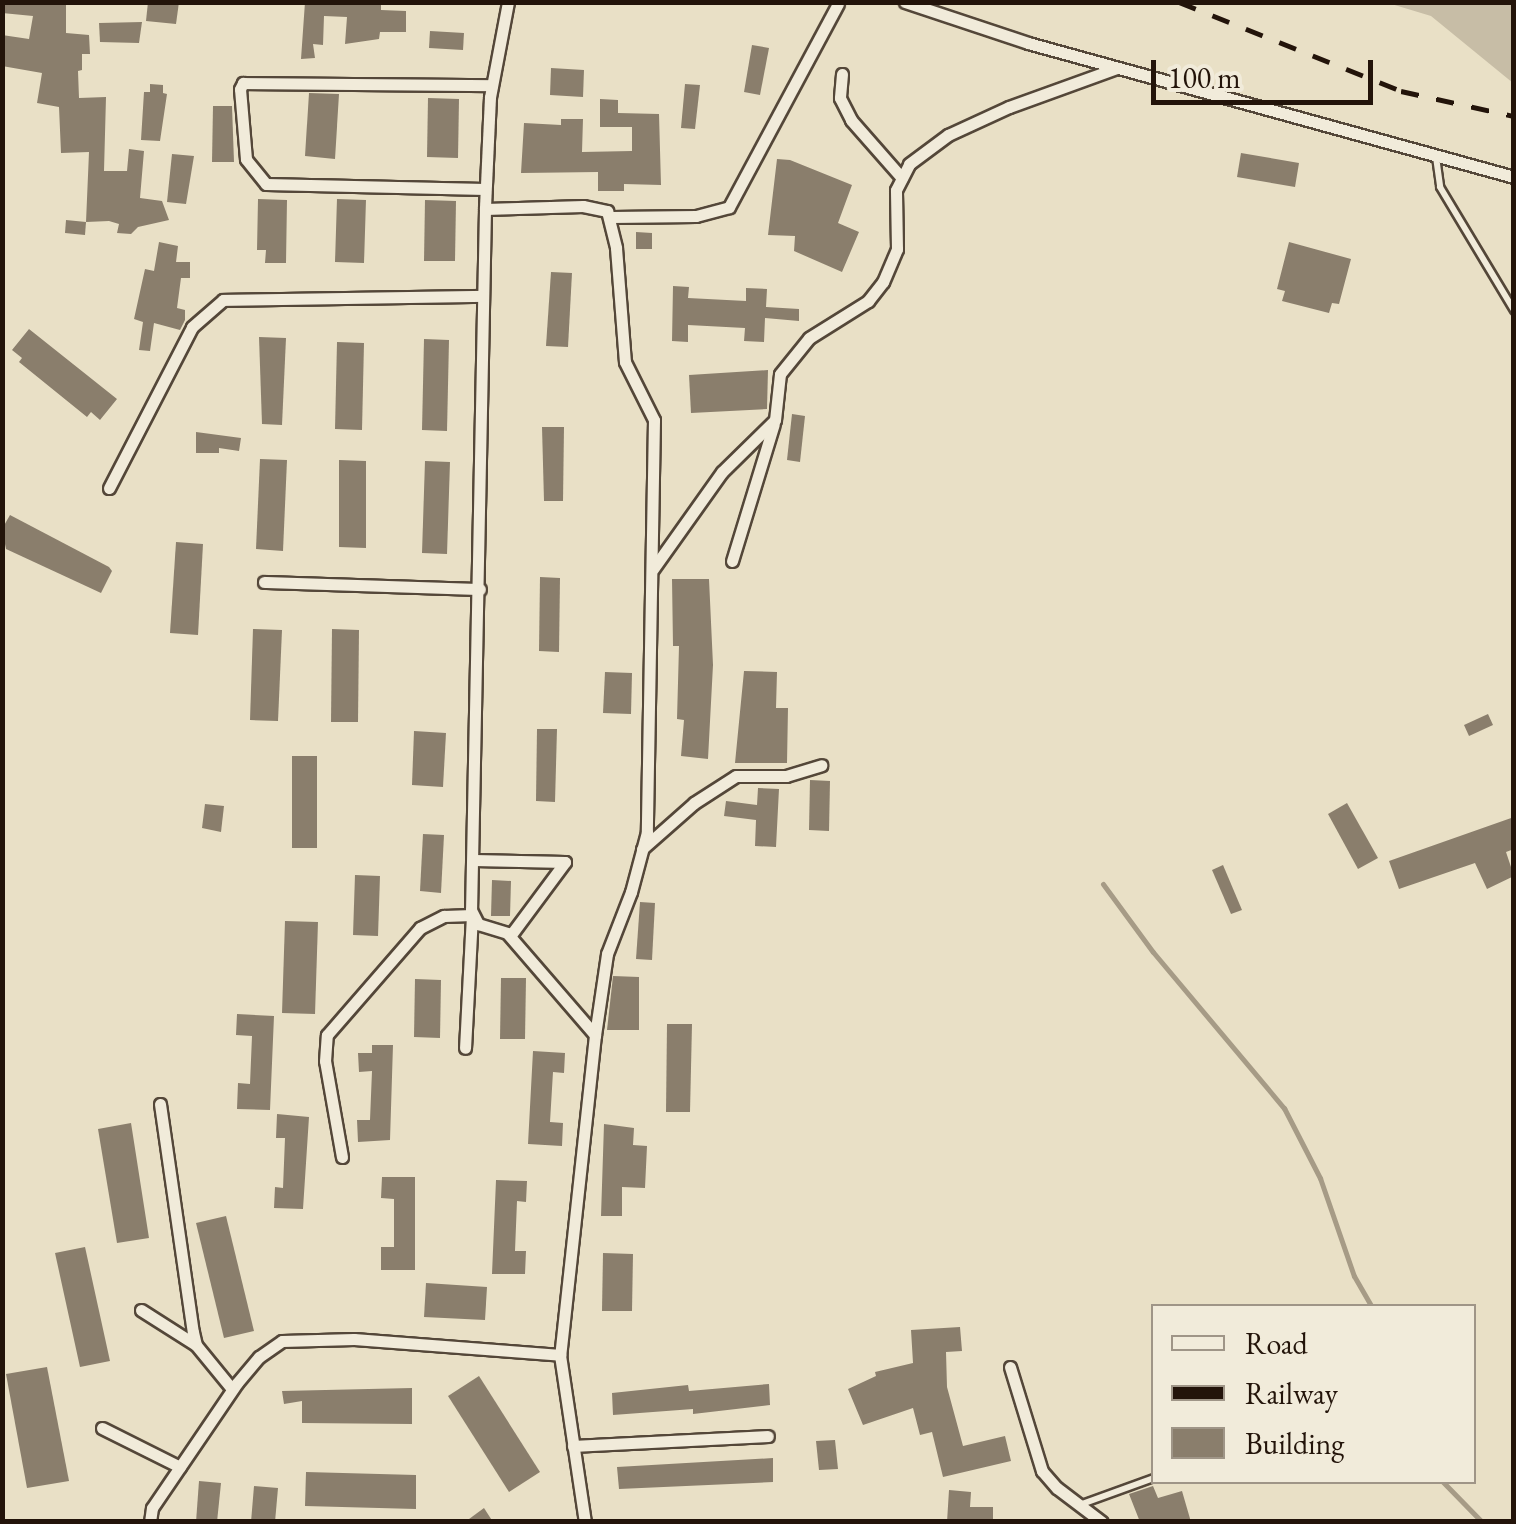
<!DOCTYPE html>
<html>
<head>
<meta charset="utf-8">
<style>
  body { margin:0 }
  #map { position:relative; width:1516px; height:1524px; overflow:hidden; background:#e9e0c6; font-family:"EB Garamond",serif }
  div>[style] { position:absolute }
  .green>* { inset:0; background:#c7bda6 }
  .stream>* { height:5px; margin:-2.5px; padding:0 2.5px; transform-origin:2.5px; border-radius:2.5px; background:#a69b86 }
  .building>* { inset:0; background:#8a7e6c }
  .roads { filter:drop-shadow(2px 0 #544739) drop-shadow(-2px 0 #544739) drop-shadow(0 2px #544739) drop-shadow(0 -2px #544739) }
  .lane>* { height:6px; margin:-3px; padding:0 3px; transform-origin:3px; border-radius:3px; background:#f1ebda }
  .street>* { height:11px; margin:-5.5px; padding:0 5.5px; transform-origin:5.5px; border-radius:5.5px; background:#f1ebda }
  .rail>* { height:5px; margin-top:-2.5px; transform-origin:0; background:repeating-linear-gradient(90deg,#23140a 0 18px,transparent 0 36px) }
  span { translate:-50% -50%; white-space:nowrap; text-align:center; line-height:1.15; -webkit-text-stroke:9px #f1ebda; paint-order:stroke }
  .frame { position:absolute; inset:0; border:5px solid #23140a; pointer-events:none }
  .legend { position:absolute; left:1151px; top:1304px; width:325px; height:180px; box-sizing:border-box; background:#f1ebda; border:2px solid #9f9587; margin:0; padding:12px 18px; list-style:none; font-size:30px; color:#23140a }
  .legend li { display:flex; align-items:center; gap:20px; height:50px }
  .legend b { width:50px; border:2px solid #9f9587 }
  .scale { position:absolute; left:1151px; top:60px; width:222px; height:45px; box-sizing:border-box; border:5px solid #23140a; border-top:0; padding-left:12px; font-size:30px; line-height:35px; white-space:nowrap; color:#23140a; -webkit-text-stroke:8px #f1ebda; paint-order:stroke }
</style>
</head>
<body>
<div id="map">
  <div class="green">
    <div style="clip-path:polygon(1388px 3px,1513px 3px,1513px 83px,1431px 16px)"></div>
  </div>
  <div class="stream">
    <div style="left:1103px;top:884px;width:84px;rotate:53.7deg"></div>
    <div style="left:1153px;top:952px;width:204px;rotate:50deg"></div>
    <div style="left:1284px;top:1108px;width:79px;rotate:62.8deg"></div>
    <div style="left:1320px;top:1178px;width:104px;rotate:70.9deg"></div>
    <div style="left:1354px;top:1276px;width:34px;rotate:60deg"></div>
    <div style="left:1443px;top:1482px;width:56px;rotate:45.7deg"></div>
  </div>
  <div class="building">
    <div style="clip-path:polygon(2px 2px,66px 2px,66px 33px,89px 35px,90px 54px,82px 54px,82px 70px,78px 71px,79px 98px,106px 97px,104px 171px,127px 171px,129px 149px,144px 151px,140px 198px,162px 201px,169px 220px,138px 227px,131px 234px,117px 233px,119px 224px,109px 221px,86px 222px,89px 152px,61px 153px,59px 107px,37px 103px,42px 73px,2px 66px,2px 35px,29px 39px,33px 16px,2px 13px)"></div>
    <div style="clip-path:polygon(148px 2px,179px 2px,176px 24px,146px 21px)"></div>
    <div style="clip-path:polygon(305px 2px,381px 2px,381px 10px,406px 11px,406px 32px,380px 32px,379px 39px,345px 44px,347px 17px,324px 16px,323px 45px,313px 44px,315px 58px,301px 59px)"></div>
    <div style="clip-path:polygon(142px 22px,139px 43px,100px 42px,99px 23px)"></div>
    <div style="clip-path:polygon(430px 31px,464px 33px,463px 50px,429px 48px)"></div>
    <div style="clip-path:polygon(752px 45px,769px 48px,760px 95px,744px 92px)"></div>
    <div style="clip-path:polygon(551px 68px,584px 70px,583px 97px,550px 95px)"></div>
    <div style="clip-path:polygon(150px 84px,163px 85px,163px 93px,167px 94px,160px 141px,141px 140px,144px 92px,150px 92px)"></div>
    <div style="clip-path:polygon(685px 84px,700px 85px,695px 129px,681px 128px)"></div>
    <div style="clip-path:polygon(309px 93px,339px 94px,335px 159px,305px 156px)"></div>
    <div style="clip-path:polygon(428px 98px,459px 99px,458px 158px,427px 157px)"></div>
    <div style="clip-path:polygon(600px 99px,618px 100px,618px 113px,659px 114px,661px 185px,624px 184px,624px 191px,598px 191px,598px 172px,521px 173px,524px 123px,561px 125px,561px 119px,583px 119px,582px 152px,632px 151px,632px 127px,600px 127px)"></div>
    <div style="clip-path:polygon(213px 106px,232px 106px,234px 162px,212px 162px)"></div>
    <div style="clip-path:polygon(1241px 153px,1299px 163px,1295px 187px,1237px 177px)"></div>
    <div style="clip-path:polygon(172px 154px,194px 156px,186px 204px,167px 202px)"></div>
    <div style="clip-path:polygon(777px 159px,790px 160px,852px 185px,838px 223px,859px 232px,842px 272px,794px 251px,795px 236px,768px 235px)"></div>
    <div style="clip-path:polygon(258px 199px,287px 200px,286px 263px,265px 263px,266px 250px,257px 250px)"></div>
    <div style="clip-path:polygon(337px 199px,366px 200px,364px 263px,335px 262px)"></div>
    <div style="clip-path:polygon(425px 200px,456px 201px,455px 261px,424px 261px)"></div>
    <div style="clip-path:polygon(66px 220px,86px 222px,85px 235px,65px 233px)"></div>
    <div style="clip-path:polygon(636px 232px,652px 233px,652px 249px,636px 249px)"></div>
    <div style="clip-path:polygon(159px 242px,178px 246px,176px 262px,190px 262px,190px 278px,181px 278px,177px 308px,185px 310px,185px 320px,180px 330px,154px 323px,150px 351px,139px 350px,143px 322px,134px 319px,145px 269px,154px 271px)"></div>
    <div style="clip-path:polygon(1289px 242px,1351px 259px,1339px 304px,1332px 303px,1329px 313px,1282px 301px,1285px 291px,1277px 289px)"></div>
    <div style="clip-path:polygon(551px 272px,572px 273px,568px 347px,546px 346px)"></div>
    <div style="clip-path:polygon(673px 286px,689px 287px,688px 298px,746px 301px,746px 288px,767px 289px,766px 307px,799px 309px,799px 321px,765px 318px,764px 342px,744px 341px,745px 328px,688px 325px,688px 342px,672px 341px)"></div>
    <div style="clip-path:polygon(29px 329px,117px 399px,100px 420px,91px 412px,87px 417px,19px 362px,22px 358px,12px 350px)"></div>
    <div style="clip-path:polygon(259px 337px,286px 338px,282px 425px,262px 424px)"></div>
    <div style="clip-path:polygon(424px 339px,449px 340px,447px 431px,422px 430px)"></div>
    <div style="clip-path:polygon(337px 342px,364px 343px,362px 430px,335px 429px)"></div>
    <div style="clip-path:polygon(768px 370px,767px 409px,691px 413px,689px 375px)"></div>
    <div style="clip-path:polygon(792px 414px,805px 416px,800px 462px,787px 460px)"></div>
    <div style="clip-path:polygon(542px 427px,564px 427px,563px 501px,544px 501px)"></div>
    <div style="clip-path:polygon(196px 432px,241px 438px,239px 451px,219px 448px,219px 453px,196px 453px)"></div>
    <div style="clip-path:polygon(260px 459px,287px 460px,283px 551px,256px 549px)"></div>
    <div style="clip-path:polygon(339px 460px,366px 461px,366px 548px,339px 547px)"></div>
    <div style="clip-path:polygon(425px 461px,450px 462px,447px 554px,422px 553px)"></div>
    <div style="clip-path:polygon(10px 515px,109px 567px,112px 571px,101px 593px,6px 549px,2px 529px)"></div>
    <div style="clip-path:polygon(176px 542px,203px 544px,198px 635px,170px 633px)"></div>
    <div style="clip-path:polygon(540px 577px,560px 578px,559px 652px,539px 651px)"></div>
    <div style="clip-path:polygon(672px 579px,709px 579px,713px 665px,708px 759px,681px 756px,684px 720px,677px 719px,679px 646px,673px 646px)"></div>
    <div style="clip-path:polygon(253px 629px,282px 630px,278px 721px,250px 720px)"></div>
    <div style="clip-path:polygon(332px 629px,359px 630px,358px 722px,331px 722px)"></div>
    <div style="clip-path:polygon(744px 671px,777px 672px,776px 708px,788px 708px,787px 763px,735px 763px)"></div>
    <div style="clip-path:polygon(605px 672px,632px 673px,631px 714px,603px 713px)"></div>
    <div style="clip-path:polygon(1488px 714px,1493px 725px,1469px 736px,1464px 725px)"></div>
    <div style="clip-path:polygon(537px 729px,557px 729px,555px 802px,536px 801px)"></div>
    <div style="clip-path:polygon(414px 731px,446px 733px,443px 787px,412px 785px)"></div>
    <div style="clip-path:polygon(292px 756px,317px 756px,317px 848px,292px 848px)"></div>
    <div style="clip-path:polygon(810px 780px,830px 781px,829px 831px,809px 830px)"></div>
    <div style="clip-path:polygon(758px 788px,779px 789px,776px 847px,755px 846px,756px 820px,724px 816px,726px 801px,757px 805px)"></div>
    <div style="clip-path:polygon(1347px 803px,1378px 858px,1358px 869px,1328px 814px)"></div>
    <div style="clip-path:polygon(205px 804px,224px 806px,221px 832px,202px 828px)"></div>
    <div style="clip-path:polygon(1514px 817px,1514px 849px,1506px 852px,1514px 876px,1487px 889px,1475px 863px,1399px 889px,1389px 861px)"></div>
    <div style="clip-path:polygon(423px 834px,444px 835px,441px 893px,420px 891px)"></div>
    <div style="clip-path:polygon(1223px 865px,1242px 910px,1231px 914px,1212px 870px)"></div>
    <div style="clip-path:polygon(355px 875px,380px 876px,378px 936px,353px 935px)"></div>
    <div style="clip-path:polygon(492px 880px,511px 881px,510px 916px,491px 916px)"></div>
    <div style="clip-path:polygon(640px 902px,655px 903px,652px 960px,636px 959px)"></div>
    <div style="clip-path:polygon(285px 921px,318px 922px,315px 1014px,282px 1013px)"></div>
    <div style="clip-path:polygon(613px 976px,639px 977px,639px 1030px,607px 1030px)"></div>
    <div style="clip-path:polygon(501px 978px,526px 978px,525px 1039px,500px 1039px)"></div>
    <div style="clip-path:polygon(415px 979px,441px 980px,440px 1038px,414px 1037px)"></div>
    <div style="clip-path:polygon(237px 1014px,274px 1016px,270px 1110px,237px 1109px,238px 1083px,250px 1084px,252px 1036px,236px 1035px)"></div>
    <div style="clip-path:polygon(667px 1024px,692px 1024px,690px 1112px,666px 1112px)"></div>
    <div style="clip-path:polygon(372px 1045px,393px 1045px,390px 1140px,358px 1142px,357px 1120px,370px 1120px,372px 1071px,359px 1072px,358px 1053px,372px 1053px)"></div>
    <div style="clip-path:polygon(533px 1051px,565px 1053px,564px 1073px,553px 1072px,550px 1122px,563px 1123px,562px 1146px,528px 1144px)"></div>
    <div style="clip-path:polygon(277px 1114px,309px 1117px,303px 1209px,274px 1208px,275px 1187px,283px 1188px,285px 1138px,276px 1138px)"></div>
    <div style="clip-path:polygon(131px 1123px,149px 1238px,117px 1243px,98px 1129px)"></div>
    <div style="clip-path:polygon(604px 1124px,634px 1128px,633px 1145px,647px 1146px,645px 1188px,622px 1187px,622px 1216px,601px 1216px)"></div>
    <div style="clip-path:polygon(382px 1177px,415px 1177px,415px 1270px,381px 1270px,381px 1247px,394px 1247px,394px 1199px,381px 1198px)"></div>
    <div style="clip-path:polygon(496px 1180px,527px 1181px,526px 1202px,517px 1201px,515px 1251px,526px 1251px,525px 1274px,492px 1274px)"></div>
    <div style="clip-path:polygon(226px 1216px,254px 1331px,224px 1338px,196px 1223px)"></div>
    <div style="clip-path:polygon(85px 1247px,110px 1361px,80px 1367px,55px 1253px)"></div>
    <div style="clip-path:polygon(603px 1253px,633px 1254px,632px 1311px,602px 1311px)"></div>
    <div style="clip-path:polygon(426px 1283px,487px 1287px,485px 1320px,424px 1317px)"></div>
    <div style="clip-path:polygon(960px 1327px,962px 1351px,946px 1352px,947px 1387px,963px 1446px,1005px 1436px,1011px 1461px,943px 1477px,932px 1432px,920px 1435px,913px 1408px,863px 1425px,848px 1389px,876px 1376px,875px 1372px,913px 1363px,911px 1330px)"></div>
    <div style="clip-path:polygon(47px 1367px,69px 1481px,27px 1488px,6px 1374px)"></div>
    <div style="clip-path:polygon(479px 1376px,540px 1472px,509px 1492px,448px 1396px)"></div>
    <div style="clip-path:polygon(769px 1384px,770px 1405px,693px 1414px,693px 1409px,613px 1415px,612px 1393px,688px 1385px,689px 1391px)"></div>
    <div style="clip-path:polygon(412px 1388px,412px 1424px,302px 1423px,302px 1401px,284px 1404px,282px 1391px)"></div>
    <div style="clip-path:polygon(835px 1440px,838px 1469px,819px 1470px,816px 1441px)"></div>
    <div style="clip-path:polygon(773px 1458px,773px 1482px,619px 1489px,617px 1467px)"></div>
    <div style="clip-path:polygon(306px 1472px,416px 1475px,416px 1509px,305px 1506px)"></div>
    <div style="clip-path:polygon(199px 1481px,221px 1483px,217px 1522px,196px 1522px)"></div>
    <div style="clip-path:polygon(254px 1486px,278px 1488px,275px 1522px,251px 1522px)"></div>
    <div style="clip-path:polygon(1153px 1486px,1158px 1498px,1182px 1491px,1191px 1522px,1140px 1522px,1129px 1494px)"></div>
    <div style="clip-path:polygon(949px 1490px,971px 1492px,970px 1507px,993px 1507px,993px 1522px,947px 1522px)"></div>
    <div style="clip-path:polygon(484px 1508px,493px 1522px,465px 1522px)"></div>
  </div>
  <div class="roads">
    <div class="lane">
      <div style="left:1436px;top:157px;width:30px;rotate:82deg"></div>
      <div style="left:1440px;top:187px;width:144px;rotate:59deg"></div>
      <div style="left:1082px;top:1504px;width:77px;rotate:-19.9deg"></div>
    </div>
    <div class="street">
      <div style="left:508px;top:2px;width:97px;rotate:100.7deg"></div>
      <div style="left:490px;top:97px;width:112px;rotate:92.6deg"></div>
      <div style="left:485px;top:209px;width:701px;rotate:91.14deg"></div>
      <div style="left:471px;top:910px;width:16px;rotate:63deg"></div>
      <div style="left:478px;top:924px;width:30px;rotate:17deg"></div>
      <div style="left:507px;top:933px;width:135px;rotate:49.2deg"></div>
      <div style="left:595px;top:1035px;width:322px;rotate:96.2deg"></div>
      <div style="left:560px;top:1355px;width:169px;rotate:81.5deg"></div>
      <div style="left:905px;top:2px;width:130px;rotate:18.4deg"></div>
      <div style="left:1028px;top:43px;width:504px;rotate:15.41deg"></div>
      <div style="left:842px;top:74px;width:24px;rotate:95deg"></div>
      <div style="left:840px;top:98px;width:25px;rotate:63deg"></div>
      <div style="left:851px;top:120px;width:77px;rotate:48.7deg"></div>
      <div style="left:485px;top:189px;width:219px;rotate:-178.7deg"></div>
      <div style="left:266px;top:184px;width:32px;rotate:-129deg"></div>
      <div style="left:246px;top:159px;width:70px;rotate:-94.9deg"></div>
      <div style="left:240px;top:89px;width:7px;rotate:-63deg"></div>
      <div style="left:243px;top:83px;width:249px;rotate:0.5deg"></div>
      <div style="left:485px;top:209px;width:98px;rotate:-1.8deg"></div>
      <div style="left:583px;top:206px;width:25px;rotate:12deg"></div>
      <div style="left:607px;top:211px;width:38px;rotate:76deg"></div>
      <div style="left:616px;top:248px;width:114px;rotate:85.5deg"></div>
      <div style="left:625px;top:362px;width:65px;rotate:63.4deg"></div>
      <div style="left:654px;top:420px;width:412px;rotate:91deg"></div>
      <div style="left:647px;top:832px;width:62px;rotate:104.9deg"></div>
      <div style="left:631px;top:892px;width:66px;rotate:111.2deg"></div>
      <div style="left:607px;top:954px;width:82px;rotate:98.4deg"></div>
      <div style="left:612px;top:217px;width:84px;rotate:-0.7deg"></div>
      <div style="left:696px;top:216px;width:34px;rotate:-15deg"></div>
      <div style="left:729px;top:207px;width:230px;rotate:-61.8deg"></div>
      <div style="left:109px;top:488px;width:181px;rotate:-62.7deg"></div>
      <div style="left:192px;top:327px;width:41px;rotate:-41.1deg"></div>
      <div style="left:223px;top:300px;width:260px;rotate:-0.9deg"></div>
      <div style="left:732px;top:561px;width:143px;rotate:-73deg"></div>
      <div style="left:653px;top:569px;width:119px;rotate:-54.6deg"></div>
      <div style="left:722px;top:472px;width:74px;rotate:-44.5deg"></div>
      <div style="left:775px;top:420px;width:46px;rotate:-83.8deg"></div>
      <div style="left:780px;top:374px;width:46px;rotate:-51.1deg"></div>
      <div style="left:809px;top:338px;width:70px;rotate:-32.1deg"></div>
      <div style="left:868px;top:301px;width:24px;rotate:-52deg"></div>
      <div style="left:883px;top:282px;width:36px;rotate:-67deg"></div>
      <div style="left:897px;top:249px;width:59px;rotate:-91deg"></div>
      <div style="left:896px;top:190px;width:29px;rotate:-63deg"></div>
      <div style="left:909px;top:164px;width:49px;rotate:-36.6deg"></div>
      <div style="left:948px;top:135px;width:67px;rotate:-24.7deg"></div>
      <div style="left:1009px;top:107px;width:115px;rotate:-19.9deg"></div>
      <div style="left:264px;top:582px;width:216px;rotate:1.9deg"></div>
      <div style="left:642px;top:849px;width:69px;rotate:-41.5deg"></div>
      <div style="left:694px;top:803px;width:50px;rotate:-32.7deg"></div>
      <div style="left:736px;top:776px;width:50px"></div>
      <div style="left:786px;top:776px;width:37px;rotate:-17deg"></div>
      <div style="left:474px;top:860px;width:91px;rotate:1.3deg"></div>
      <div style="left:565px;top:862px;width:92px;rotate:126.6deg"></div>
      <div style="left:160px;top:1104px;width:230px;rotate:81.8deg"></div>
      <div style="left:193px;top:1332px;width:13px;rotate:77deg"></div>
      <div style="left:196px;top:1345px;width:57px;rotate:50.7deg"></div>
      <div style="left:342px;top:1157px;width:97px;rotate:-100deg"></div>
      <div style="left:325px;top:1061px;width:26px;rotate:-86deg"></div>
      <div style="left:327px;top:1035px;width:142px;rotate:-49deg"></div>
      <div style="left:420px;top:928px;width:27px;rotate:-27deg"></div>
      <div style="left:444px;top:916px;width:28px;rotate:-2deg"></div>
      <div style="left:472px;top:915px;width:133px;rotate:93deg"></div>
      <div style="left:141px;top:1310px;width:65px;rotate:32.5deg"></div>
      <div style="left:1010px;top:1367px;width:109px;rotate:72.9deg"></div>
      <div style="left:1042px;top:1471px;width:23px;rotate:49deg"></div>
      <div style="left:1057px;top:1488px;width:56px;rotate:37.1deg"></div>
      <div style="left:102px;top:1428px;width:87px;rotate:26.6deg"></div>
      <div style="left:573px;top:1446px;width:195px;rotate:-2.9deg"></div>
      <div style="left:150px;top:1522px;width:14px;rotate:-82deg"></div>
      <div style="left:152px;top:1508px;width:151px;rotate:-55.8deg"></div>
      <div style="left:237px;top:1383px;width:34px;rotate:-50deg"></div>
      <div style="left:259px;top:1357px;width:28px;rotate:-35deg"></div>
      <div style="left:282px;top:1341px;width:72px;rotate:-1.6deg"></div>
      <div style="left:354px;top:1339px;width:207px;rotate:4.4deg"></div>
    </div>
  </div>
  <div class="rail">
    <div style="left:1179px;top:2px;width:239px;rotate:21.8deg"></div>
    <div style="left:1401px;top:91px;width:116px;rotate:12.5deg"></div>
  </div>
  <div class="frame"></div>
  <ul class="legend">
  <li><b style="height:12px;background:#f1ebda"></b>Road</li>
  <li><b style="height:12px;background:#23140a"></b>Railway</li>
  <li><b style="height:28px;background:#8a7e6c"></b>Building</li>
  </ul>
  <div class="scale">100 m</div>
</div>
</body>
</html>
